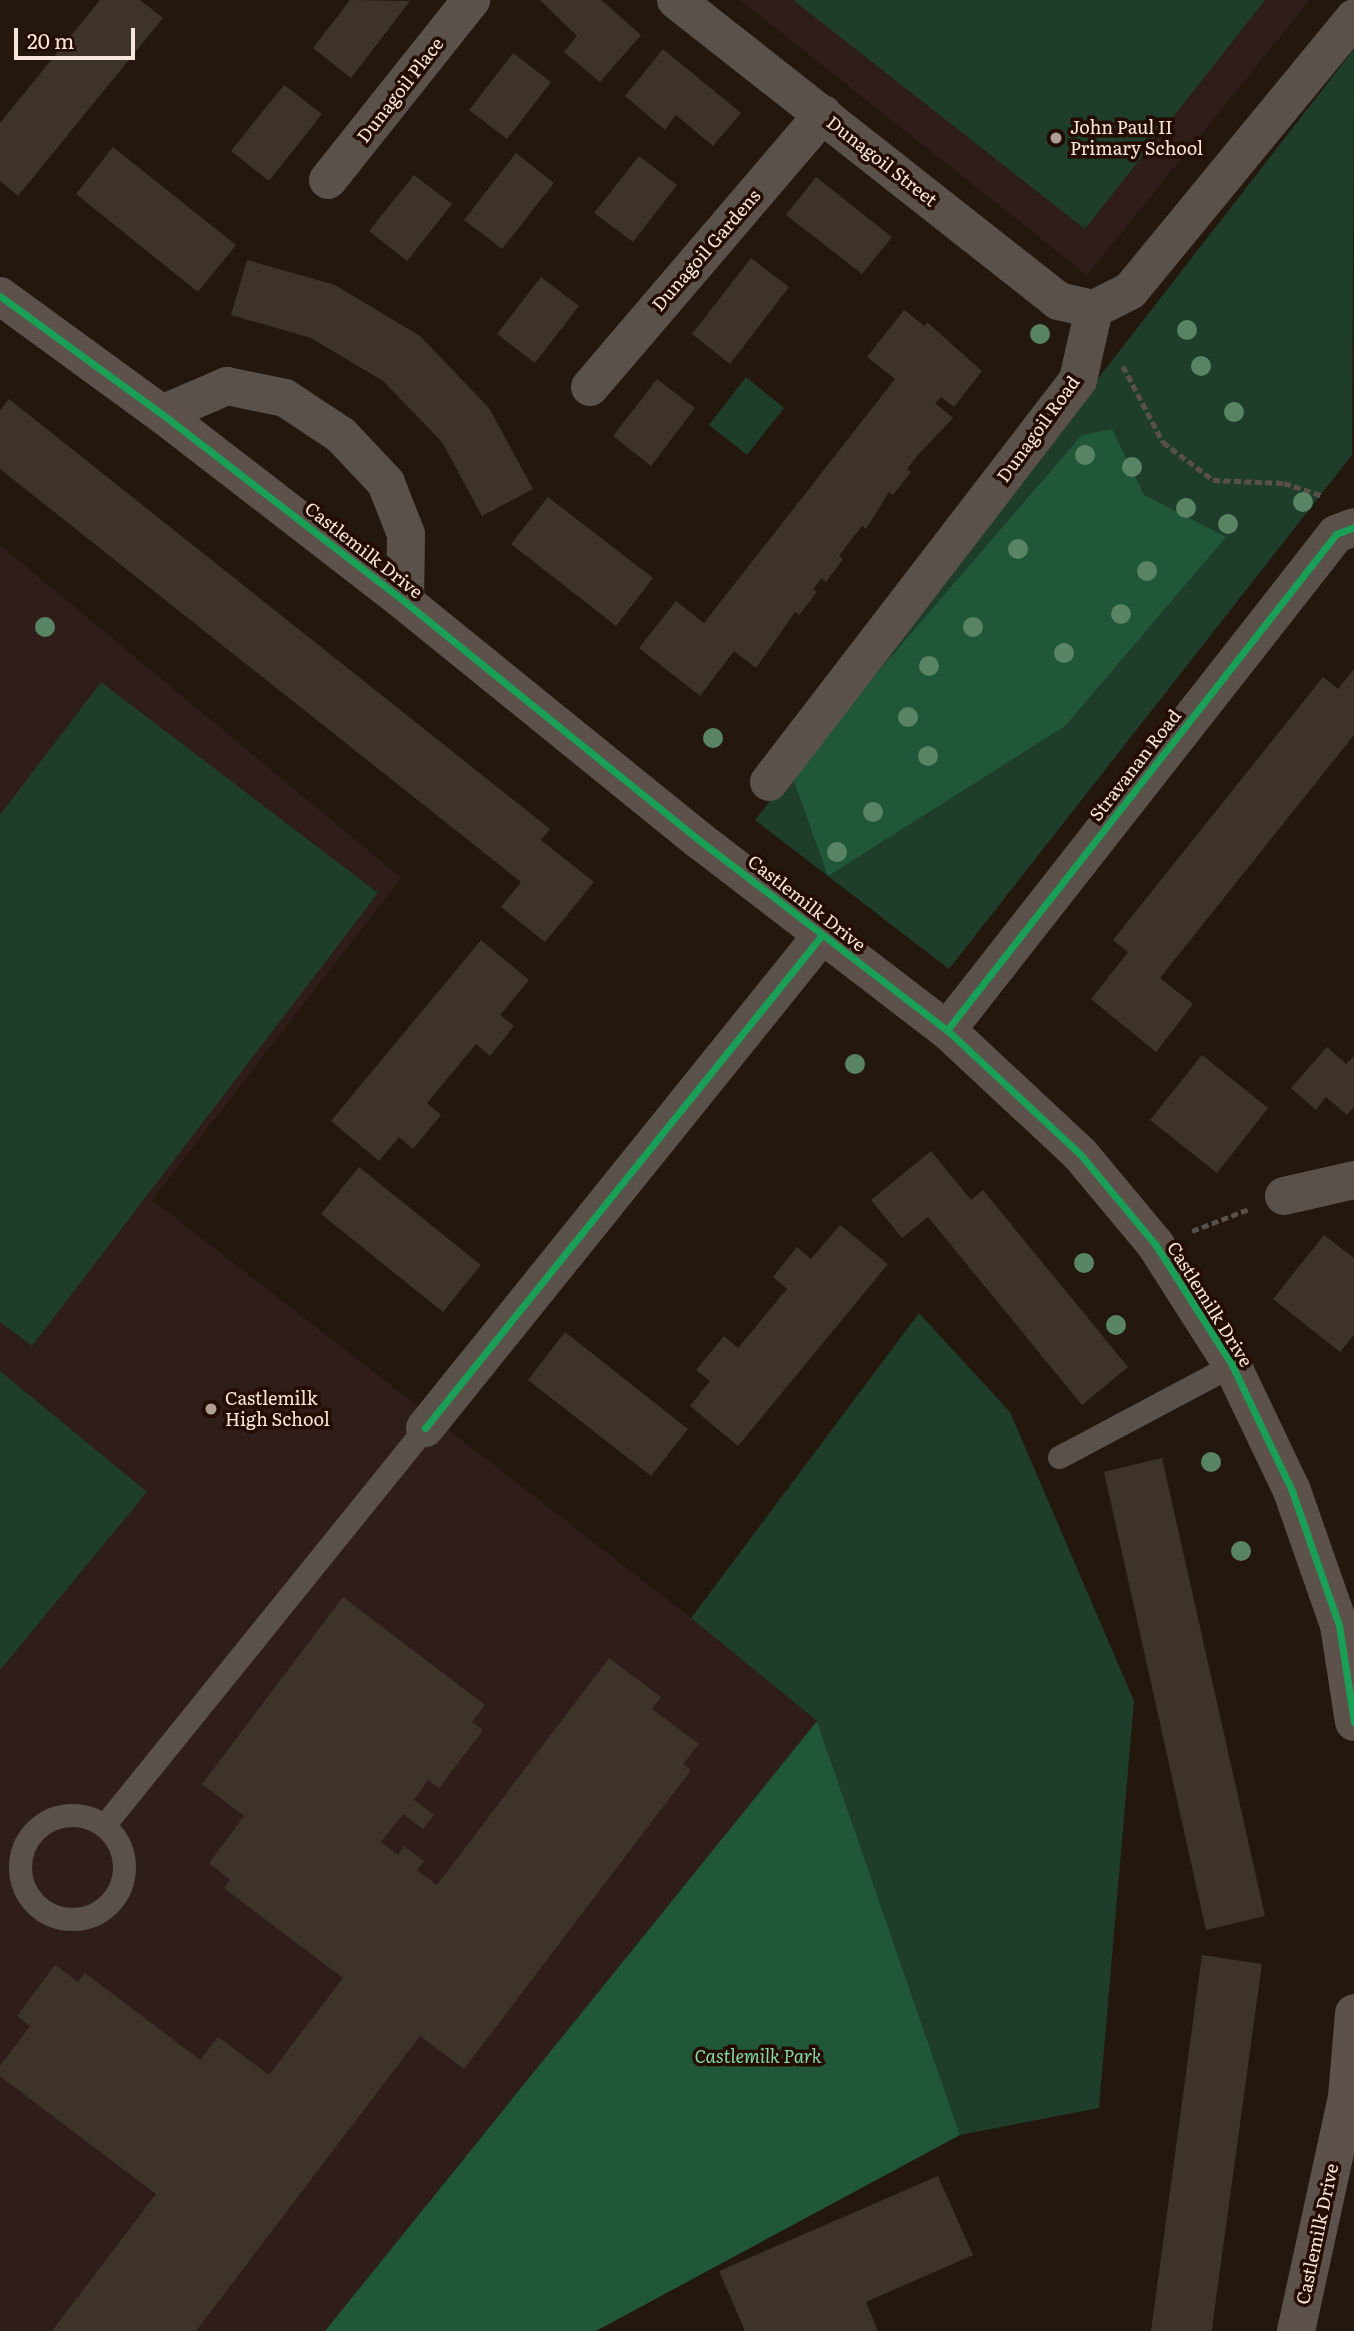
<!DOCTYPE html>
<html>
<head>
<meta charset="utf-8">
<style>
  body { margin:0 }
  #map { position:relative; width:1354px; height:2331px; overflow:hidden; background:#24170e; font-family:Literata,serif }
  div>[style] { position:absolute }
  .education>* { inset:0; background:#2f1d1a }
  .green>* { inset:0; background:#1e3d2a }
  .forest>* { inset:0; background:#215739 }
  .building>* { inset:0; background:#3d3329 }
  .path>* { height:4.5px; margin-top:-2.25px; transform-origin:0; background:repeating-linear-gradient(90deg,#5a504a 0 7px,transparent 0 10.5px) }
  .lane>* { height:23px; margin:-11.5px; padding:0 11.5px; transform-origin:11.5px; border-radius:11.5px; background:#5a514b }
  .lane>.ring { margin:-11.5px; padding:0; box-sizing:content-box; background:none; border:23px solid #5a514b; border-radius:50% }
  .street>* { height:38px; margin:-19px; padding:0 19px; transform-origin:19px; border-radius:19px; background:#5a514b }
  .secondary>* { height:38px; margin:-19px; padding:0 19px; transform-origin:19px; border-radius:19px; background:#5d524b }
  .cycleway>* { height:7px; margin:-3.5px; padding:0 3.5px; transform-origin:3.5px; border-radius:3.5px; background:#1a9f57 }
  .trees>* { width:20px; height:20px; margin:-10px; border-radius:50%; background:#588464 }
  .dots>* { width:19px; height:19px; translate:-50% -50%; box-sizing:border-box; border:4px solid #240c00; border-radius:50% }
  span { translate:-50% -50%; white-space:nowrap; text-align:center; line-height:1.15; -webkit-text-stroke:7px #240c00; paint-order:stroke }
  .street-label { font-size:18px; color:#f9e7dc }
  .poi-label { font-size:18px; color:#f9e7dc }
  .left { translate:0 -50%; text-align:left }
  .park-label { font-size:18px; color:#82ddaa; font-style:italic }
  .scale { position:absolute; left:14px; top:28px; width:121px; height:32px; box-sizing:border-box; border:4px solid #f9e7dc; border-top:0; padding-left:9px; font-size:21px; line-height:24px; white-space:nowrap; color:#f9e7dc; -webkit-text-stroke:5px #240c00; paint-order:stroke }
</style>
</head>
<body>
<div id="map">
  <div class="education">
    <div style="clip-path:polygon(740px 0,1310px 0,1087px 275px)"></div>
    <div style="clip-path:polygon(0 545px,401px 878px,152px 1200px,691px 1618px,817px 1721px,325px 2331px,0 2331px)"></div>
  </div>
  <div class="green">
    <div style="clip-path:polygon(793px 0,1265px 0,1085px 229px)"></div>
    <div style="clip-path:polygon(1354px 49px,1352px 455px,949px 969px,755px 820px)"></div>
    <div style="clip-path:polygon(746px 377px,784px 408px,747px 455px,709px 425px)"></div>
    <div style="clip-path:polygon(101px 682px,378px 893px,32px 1346px,0 1322px,0 815px)"></div>
    <div style="clip-path:polygon(919px 1313px,1010px 1412px,1134px 1701px,1099px 2108px,960px 2135px,817px 1721px,691px 1618px)"></div>
    <div style="clip-path:polygon(0 1371px,147px 1492px,0 1670px)"></div>
  </div>
  <div class="forest">
    <div style="clip-path:polygon(1112px 429px,1144px 495px,1226px 537px,1065px 726px,828px 876px,791px 773px,1082px 435px)"></div>
    <div style="clip-path:polygon(817px 1721px,960px 2135px,596px 2331px,325px 2331px)"></div>
  </div>
  <div class="building">
    <div style="clip-path:polygon(100px 0,140px 0,163px 18px,18px 196px,0 181px,0 123px)"></div>
    <div style="clip-path:polygon(350px 0,410px 1px,351px 78px,313px 48px)"></div>
    <div style="clip-path:polygon(540px 0,601px 0,641px 35px,600px 82px,564px 52px,577px 36px)"></div>
    <div style="clip-path:polygon(663px 49px,741px 113px,713px 146px,676px 115px,665px 130px,625px 96px)"></div>
    <div style="clip-path:polygon(513px 53px,551px 82px,507px 139px,469px 110px)"></div>
    <div style="clip-path:polygon(284px 85px,322px 114px,269px 181px,231px 151px)"></div>
    <div style="clip-path:polygon(113px 147px,236px 245px,198px 292px,76px 194px)"></div>
    <div style="clip-path:polygon(516px 153px,554px 183px,502px 249px,464px 220px)"></div>
    <div style="clip-path:polygon(639px 156px,677px 185px,633px 242px,594px 213px)"></div>
    <div style="clip-path:polygon(414px 175px,452px 204px,407px 261px,369px 231px)"></div>
    <div style="clip-path:polygon(816px 177px,892px 237px,862px 274px,786px 215px)"></div>
    <div style="clip-path:polygon(751px 258px,789px 287px,730px 364px,692px 334px)"></div>
    <div style="clip-path:polygon(247px 260px,335px 285px,420px 336px,489px 408px,533px 489px,482px 516px,442px 442px,383px 381px,311px 338px,231px 315px)"></div>
    <div style="clip-path:polygon(541px 277px,579px 306px,535px 363px,497px 334px)"></div>
    <div style="clip-path:polygon(904px 310px,925px 326px,927px 322px,982px 371px,954px 407px,941px 397px,935px 403px,953px 418px,917px 456px,907px 469px,911px 472px,893px 495px,889px 492px,866px 529px,862px 526px,839px 556px,843px 559px,826px 582px,822px 578px,813px 589px,817px 592px,799px 615px,795px 612px,756px 668px,734px 651px,700px 696px,639px 648px,676px 601px,704px 623px,895px 379px,867px 357px)"></div>
    <div style="clip-path:polygon(657px 379px,695px 408px,651px 466px,613px 436px)"></div>
    <div style="clip-path:polygon(9px 399px,550px 829px,541px 840px,594px 882px,545px 942px,501px 907px,521px 882px,0 469px,0 410px)"></div>
    <div style="clip-path:polygon(548px 497px,653px 578px,616px 626px,511px 544px)"></div>
    <div style="clip-path:polygon(1354px 669px,1354px 735px,1160px 978px,1193px 1004px,1156px 1052px,1091px 999px,1128px 952px,1113px 940px,1323px 677px,1338px 689px)"></div>
    <div style="clip-path:polygon(481px 940px,529px 980px,500px 1015px,514px 1026px,490px 1056px,476px 1044px,453px 1072px,427px 1103px,441px 1115px,413px 1149px,399px 1137px,379px 1161px,331px 1121px)"></div>
    <div style="clip-path:polygon(1327px 1047px,1346px 1064px,1354px 1056px,1354px 1107px,1347px 1115px,1326px 1097px,1316px 1110px,1291px 1088px)"></div>
    <div style="clip-path:polygon(1202px 1055px,1268px 1108px,1217px 1173px,1150px 1120px)"></div>
    <div style="clip-path:polygon(931px 1151px,971px 1200px,983px 1190px,1128px 1367px,1082px 1405px,928px 1217px,902px 1238px,871px 1200px)"></div>
    <div style="clip-path:polygon(359px 1167px,481px 1265px,443px 1312px,321px 1214px)"></div>
    <div style="clip-path:polygon(840px 1225px,888px 1264px,738px 1446px,690px 1406px,710px 1381px,696px 1370px,724px 1336px,738px 1348px,787px 1289px,773px 1277px,797px 1247px,811px 1259px)"></div>
    <div style="clip-path:polygon(1324px 1235px,1354px 1258px,1354px 1335px,1340px 1352px,1273px 1299px)"></div>
    <div style="clip-path:polygon(565px 1332px,688px 1429px,651px 1476px,528px 1380px)"></div>
    <div style="clip-path:polygon(1162px 1458px,1265px 1916px,1206px 1930px,1104px 1472px)"></div>
    <div style="clip-path:polygon(343px 1597px,485px 1705px,472px 1722px,483px 1730px,439px 1788px,428px 1780px,414px 1800px,434px 1815px,423px 1829px,403px 1814px,381px 1842px,398px 1855px,404px 1846px,424px 1861px,417px 1870px,437px 1885px,609px 1658px,661px 1697px,652px 1709px,699px 1744px,683px 1764px,691px 1770px,464px 2069px,420px 2036px,196px 2331px,52px 2331px,156px 2194px,0 2076px,0 2066px,30px 2026px,17px 2016px,55px 1965px,78px 1982px,85px 1973px,200px 2060px,218px 2037px,269px 2075px,343px 1978px,224px 1888px,230px 1880px,209px 1863px,244px 1816px,202px 1784px)"></div>
    <div style="clip-path:polygon(1202px 1955px,1262px 1964px,1215px 2306px,1212px 2331px,1151px 2331px)"></div>
    <div style="clip-path:polygon(938px 2176px,973px 2255px,866px 2302px,878px 2331px,745px 2331px,719px 2271px)"></div>
  </div>
  <div class="path">
    <div style="left:1123px;top:366px;width:86px;rotate:62.2deg"></div>
    <div style="left:1163px;top:442px;width:63px;rotate:37.2deg"></div>
    <div style="left:1213px;top:480px;width:71px;rotate:2.4deg"></div>
    <div style="left:1284px;top:483px;width:41px;rotate:18.4deg"></div>
    <div style="left:1192px;top:1231px;width:61px;rotate:-21.1deg"></div>
  </div>
  <div class="lane">
    <div style="left:1059px;top:1457px;width:196px;rotate:-28deg"></div>
    <div class="ring" style="left:20px;top:1815px;width:81px;height:81px"></div>
    <div style="left:106px;top:1823px;width:508px;rotate:-51.08deg"></div>
  </div>
  <div class="street">
    <div style="left:676px;top:0;width:486px;rotate:38.2deg"></div>
    <div style="left:1058px;top:301px;width:37px;rotate:13deg"></div>
    <div style="left:328px;top:180px;width:230px;rotate:-51.5deg"></div>
    <div style="left:1094px;top:309px;width:40px;rotate:-26.6deg"></div>
    <div style="left:1130px;top:291px;width:353px;rotate:-50.6deg"></div>
    <div style="left:590px;top:387px;width:359px;rotate:-49.5deg"></div>
    <div style="left:162px;top:414px;width:71px;rotate:-23.3deg"></div>
    <div style="left:227px;top:386px;width:59px;rotate:11.7deg"></div>
    <div style="left:285px;top:398px;width:67px;rotate:33.5deg"></div>
    <div style="left:341px;top:435px;width:66px;rotate:46.8deg"></div>
    <div style="left:386px;top:483px;width:55px;rotate:68.6deg"></div>
    <div style="left:406px;top:534px;width:68px;rotate:90.8deg"></div>
    <div style="left:769px;top:782px;width:507px;rotate:-52.45deg"></div>
    <div style="left:1078px;top:380px;width:73px;rotate:-77.3deg"></div>
    <div style="left:947px;top:1030px;width:630px;rotate:-51.89deg"></div>
    <div style="left:1336px;top:534px;width:19px;rotate:-21deg"></div>
    <div style="left:1284px;top:1196px;width:72px;rotate:-12.9deg"></div>
    <div style="left:425px;top:1428px;width:633px;rotate:-51.16deg"></div>
  </div>
  <div class="secondary">
    <div style="left:0;top:296px;width:200px;rotate:36.1deg"></div>
    <div style="left:162px;top:414px;width:307px;rotate:37.7deg"></div>
    <div style="left:405px;top:602px;width:378px;rotate:39deg"></div>
    <div style="left:699px;top:840px;width:312px;rotate:37.5deg"></div>
    <div style="left:947px;top:1030px;width:182px;rotate:43deg"></div>
    <div style="left:1080px;top:1154px;width:117px;rotate:50.2deg"></div>
    <div style="left:1155px;top:1244px;width:143px;rotate:57.5deg"></div>
    <div style="left:1232px;top:1365px;width:140px;rotate:64.5deg"></div>
    <div style="left:1292px;top:1491px;width:142px;rotate:70.7deg"></div>
    <div style="left:1339px;top:1625px;width:98px;rotate:81.2deg"></div>
    <div style="left:1296px;top:2331px;width:239px;rotate:-77.7deg"></div>
    <div style="left:1347px;top:2097px;width:84px;rotate:-85.2deg"></div>
  </div>
  <div class="cycleway">
    <div style="left:0;top:296px;width:200px;rotate:36.1deg"></div>
    <div style="left:162px;top:414px;width:307px;rotate:37.7deg"></div>
    <div style="left:405px;top:602px;width:378px;rotate:39deg"></div>
    <div style="left:699px;top:840px;width:312px;rotate:37.5deg"></div>
    <div style="left:947px;top:1030px;width:182px;rotate:43deg"></div>
    <div style="left:1080px;top:1154px;width:117px;rotate:50.2deg"></div>
    <div style="left:1155px;top:1244px;width:143px;rotate:57.5deg"></div>
    <div style="left:1232px;top:1365px;width:140px;rotate:64.5deg"></div>
    <div style="left:1292px;top:1491px;width:142px;rotate:70.7deg"></div>
    <div style="left:1339px;top:1625px;width:98px;rotate:81.2deg"></div>
    <div style="left:947px;top:1030px;width:630px;rotate:-51.89deg"></div>
    <div style="left:1336px;top:534px;width:19px;rotate:-21deg"></div>
    <div style="left:425px;top:1428px;width:633px;rotate:-51.16deg"></div>
  </div>
  <div class="trees">
    <div style="left:1187px;top:330px"></div>
    <div style="left:1040px;top:334px"></div>
    <div style="left:1201px;top:366px"></div>
    <div style="left:1234px;top:412px"></div>
    <div style="left:1085px;top:455px"></div>
    <div style="left:1132px;top:467px"></div>
    <div style="left:1303px;top:502px"></div>
    <div style="left:1186px;top:508px"></div>
    <div style="left:1228px;top:524px"></div>
    <div style="left:1018px;top:549px"></div>
    <div style="left:1147px;top:571px"></div>
    <div style="left:1121px;top:614px"></div>
    <div style="left:45px;top:627px"></div>
    <div style="left:973px;top:627px"></div>
    <div style="left:1064px;top:653px"></div>
    <div style="left:929px;top:666px"></div>
    <div style="left:908px;top:717px"></div>
    <div style="left:713px;top:738px"></div>
    <div style="left:928px;top:756px"></div>
    <div style="left:873px;top:812px"></div>
    <div style="left:837px;top:852px"></div>
    <div style="left:855px;top:1064px"></div>
    <div style="left:1084px;top:1263px"></div>
    <div style="left:1116px;top:1325px"></div>
    <div style="left:1211px;top:1462px"></div>
    <div style="left:1241px;top:1551px"></div>
  </div>
  <div class="dots">
    <div style="left:1056px;top:138px;background:#ae9e94"></div>
    <div style="left:211px;top:1409px;background:#ae9e94"></div>
  </div>
  <div class="street-label">
    <span style="left:400px;top:90px;rotate:-52deg">Dunagoil Place</span>
    <span style="left:882px;top:161px;rotate:38deg">Dunagoil Street</span>
    <span style="left:706px;top:250px;rotate:-49deg">Dunagoil Gardens</span>
    <span style="left:1038px;top:429px;rotate:-54deg">Dunagoil Road</span>
    <span style="left:364px;top:550px;rotate:38deg">Castlemilk Drive</span>
    <span style="left:1135px;top:765px;rotate:-52deg">Stravanan Road</span>
    <span style="left:807px;top:903px;rotate:38deg">Castlemilk Drive</span>
    <span style="left:1210px;top:1304px;rotate:58deg">Castlemilk Drive</span>
    <span style="left:1317px;top:2234px;rotate:-78deg">Castlemilk Drive</span>
  </div>
  <div class="poi-label">
    <span class="left" style="left:1070px;top:138px">John Paul II<br>Primary School</span>
    <span class="left" style="left:225px;top:1409px">Castlemilk<br>High School</span>
  </div>
  <div class="park-label">
    <span style="left:758px;top:2056px">Castlemilk Park</span>
  </div>
  <div class="scale">20 m</div>
</div>
</body>
</html>
